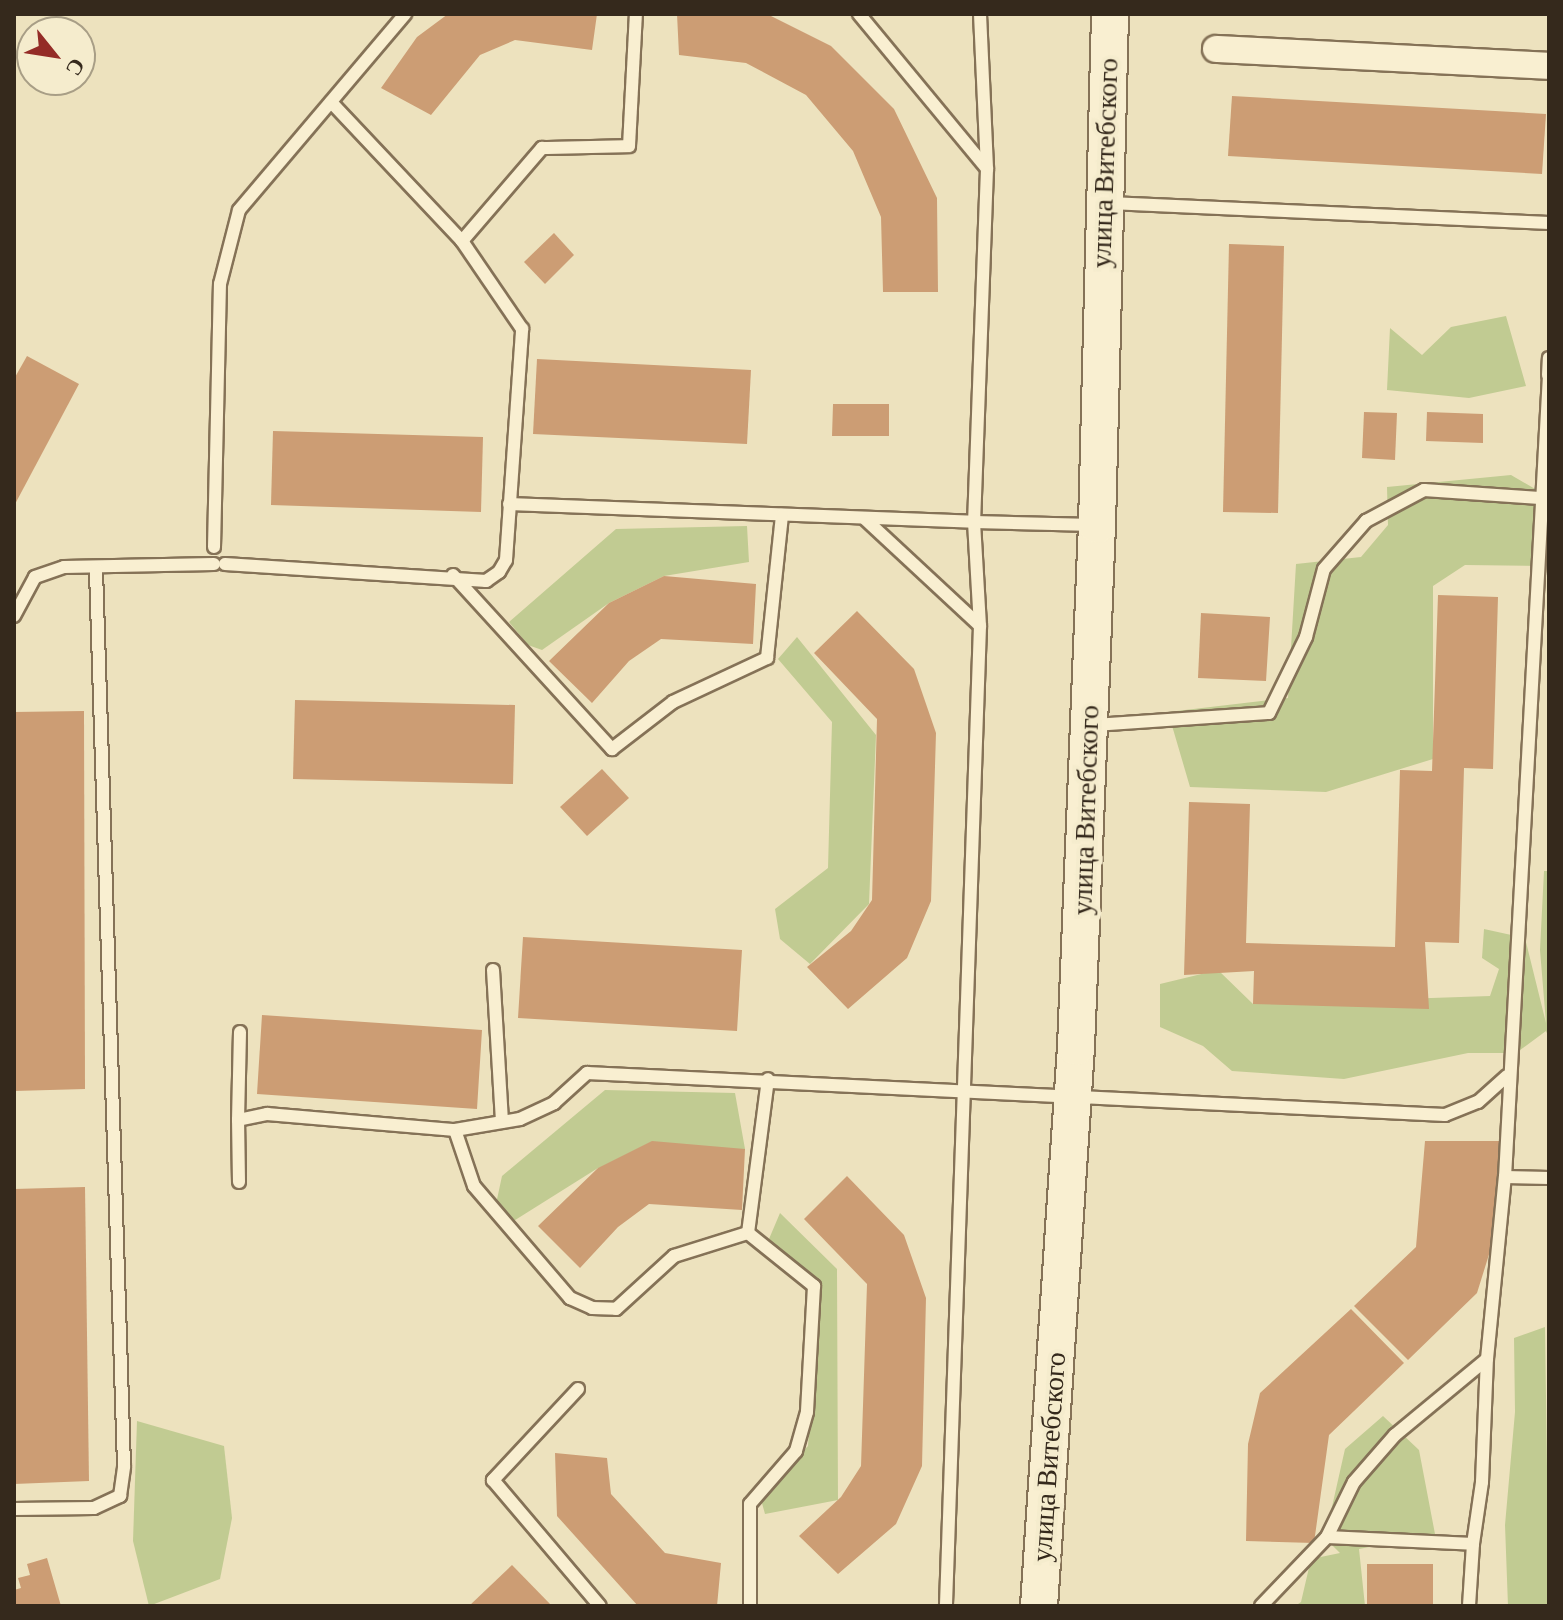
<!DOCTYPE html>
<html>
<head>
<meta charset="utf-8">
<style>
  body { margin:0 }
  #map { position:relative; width:1563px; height:1620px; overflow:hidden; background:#ede2be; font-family:"Crimson Pro",serif }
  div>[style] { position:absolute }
  .green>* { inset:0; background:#c1cb92 }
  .building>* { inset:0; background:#cc9d74 }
  .roads { filter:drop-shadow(2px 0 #857257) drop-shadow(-2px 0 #857257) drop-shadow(0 2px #857257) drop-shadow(0 -2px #857257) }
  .lane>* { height:12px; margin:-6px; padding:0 6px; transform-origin:6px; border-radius:6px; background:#f9efd1 }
  .street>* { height:26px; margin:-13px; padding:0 13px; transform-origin:13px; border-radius:13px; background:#f9efd1 }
  .secondary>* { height:36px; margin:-18px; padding:0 18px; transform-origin:18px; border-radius:18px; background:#f9efd1 }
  span { translate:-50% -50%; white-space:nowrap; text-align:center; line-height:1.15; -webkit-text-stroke:8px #f5eccd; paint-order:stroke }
  .street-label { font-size:28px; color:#35291c }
  .frame { position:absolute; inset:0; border:16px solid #35291c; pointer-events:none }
  .north { position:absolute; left:16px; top:16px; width:80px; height:80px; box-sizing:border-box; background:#f5eccd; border:2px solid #a89e86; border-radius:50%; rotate:120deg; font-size:22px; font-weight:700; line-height:32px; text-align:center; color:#35291c }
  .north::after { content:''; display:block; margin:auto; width:28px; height:36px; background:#942c27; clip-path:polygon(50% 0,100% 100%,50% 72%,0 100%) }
</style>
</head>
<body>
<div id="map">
  <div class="green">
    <div style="clip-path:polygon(1506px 316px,1526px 386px,1469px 398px,1387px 390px,1390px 328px,1422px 355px,1451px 327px)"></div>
    <div style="clip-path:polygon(1511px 475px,1549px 497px,1549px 566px,1465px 565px,1433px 586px,1433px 759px,1326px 792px,1190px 787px,1168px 712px,1288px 698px,1296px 564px,1361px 557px,1388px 525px,1387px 487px)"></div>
    <div style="clip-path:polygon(747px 526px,749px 562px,664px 576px,609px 603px,542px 650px,528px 645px,509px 622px,616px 529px)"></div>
    <div style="clip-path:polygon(797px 637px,876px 735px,869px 904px,810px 964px,780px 939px,775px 909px,828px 868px,832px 722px,778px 659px)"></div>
    <div style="clip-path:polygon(1544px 871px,1549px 871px,1549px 1038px,1546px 1031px,1516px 1053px,1468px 1053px,1344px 1079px,1232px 1071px,1203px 1046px,1160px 1027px,1160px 984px,1218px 970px,1253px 1004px,1490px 996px,1499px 969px,1482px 958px,1484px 929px,1525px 938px,1546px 1023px,1540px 950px)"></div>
    <div style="clip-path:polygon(605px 1090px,735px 1093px,745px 1149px,598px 1168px,512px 1222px,496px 1204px,502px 1176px)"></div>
    <div style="clip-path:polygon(780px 1213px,837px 1269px,838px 1500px,765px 1514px,760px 1496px,808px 1446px,818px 1292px,769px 1239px)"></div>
    <div style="clip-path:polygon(1545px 1327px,1549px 1606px,1508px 1606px,1505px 1525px,1515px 1412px,1514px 1338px)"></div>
    <div style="clip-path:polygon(1383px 1416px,1419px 1450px,1435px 1534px,1359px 1549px,1365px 1606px,1295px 1606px,1301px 1602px,1311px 1559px,1340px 1553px,1325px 1538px,1345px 1449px)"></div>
    <div style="clip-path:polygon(137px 1421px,224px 1446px,232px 1518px,220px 1579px,149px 1606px,133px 1541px)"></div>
  </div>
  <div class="building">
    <div style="clip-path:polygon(448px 14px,597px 14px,592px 50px,515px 40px,480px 55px,431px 115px,381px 88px,417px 37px)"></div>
    <div style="clip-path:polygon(677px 14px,767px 14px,831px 46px,894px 109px,937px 198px,938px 292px,883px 292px,881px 217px,853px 151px,806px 95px,746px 63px,679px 55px)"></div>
    <div style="clip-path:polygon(1232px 96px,1546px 114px,1542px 174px,1228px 156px)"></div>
    <div style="clip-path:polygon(554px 233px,574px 255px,545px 284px,524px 262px)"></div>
    <div style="clip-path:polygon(1229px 244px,1284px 246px,1278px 513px,1223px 512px)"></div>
    <div style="clip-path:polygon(27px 356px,79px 384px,14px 506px,14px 379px)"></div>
    <div style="clip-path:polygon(537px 359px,751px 370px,747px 444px,533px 434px)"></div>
    <div style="clip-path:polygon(833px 404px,889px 404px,889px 436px,832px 436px)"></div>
    <div style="clip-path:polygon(1364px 412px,1397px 413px,1395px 460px,1362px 458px)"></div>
    <div style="clip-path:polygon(1427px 412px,1483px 414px,1483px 443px,1426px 441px)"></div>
    <div style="clip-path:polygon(273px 431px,483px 437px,481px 512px,271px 505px)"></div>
    <div style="clip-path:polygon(664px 576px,756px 584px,753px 644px,661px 639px,629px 661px,592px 703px,549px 661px,609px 603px)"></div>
    <div style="clip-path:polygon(1438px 595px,1498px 597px,1493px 769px,1464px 768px,1459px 943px,1425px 942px,1429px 1009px,1253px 1004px,1254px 971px,1184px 975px,1189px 802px,1250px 804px,1246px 943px,1395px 947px,1400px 770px,1432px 771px)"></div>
    <div style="clip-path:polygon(857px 611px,914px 669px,936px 733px,931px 901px,907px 958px,848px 1009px,807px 967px,851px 931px,872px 900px,877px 719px,814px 653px)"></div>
    <div style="clip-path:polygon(1201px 613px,1270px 617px,1266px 681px,1198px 678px)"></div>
    <div style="clip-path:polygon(295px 700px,515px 705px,513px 784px,293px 779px)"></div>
    <div style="clip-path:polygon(84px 711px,85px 1089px,14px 1091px,14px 712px)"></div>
    <div style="clip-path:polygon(602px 769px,629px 798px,587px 836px,560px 807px)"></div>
    <div style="clip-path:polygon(523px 937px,742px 950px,737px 1031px,518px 1018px)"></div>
    <div style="clip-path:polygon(262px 1015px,482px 1030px,477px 1109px,257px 1094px)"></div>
    <div style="clip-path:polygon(652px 1141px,745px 1149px,742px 1210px,649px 1204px,618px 1227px,580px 1268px,538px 1226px,598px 1168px)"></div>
    <div style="clip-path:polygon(1425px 1141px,1503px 1141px,1491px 1248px,1477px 1293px,1408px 1360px,1354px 1306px,1416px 1247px)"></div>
    <div style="clip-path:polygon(847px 1176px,904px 1235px,926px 1298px,922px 1466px,896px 1524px,838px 1574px,799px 1536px,841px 1497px,861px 1466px,867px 1284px,804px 1219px)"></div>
    <div style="clip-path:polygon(85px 1187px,89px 1481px,14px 1484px,14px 1189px)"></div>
    <div style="clip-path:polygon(1351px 1309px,1404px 1363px,1329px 1435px,1314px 1543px,1246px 1541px,1248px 1444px,1260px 1393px)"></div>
    <div style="clip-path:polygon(555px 1453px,607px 1458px,611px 1494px,665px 1553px,721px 1563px,717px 1606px,638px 1606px,557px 1516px)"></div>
    <div style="clip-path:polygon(47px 1558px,61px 1606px,14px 1606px,14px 1590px,21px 1588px,18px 1578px,30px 1575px,27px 1564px)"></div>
    <div style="clip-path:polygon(1367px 1564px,1433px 1564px,1433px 1606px,1367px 1606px)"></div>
    <div style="clip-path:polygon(512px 1565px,552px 1606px,469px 1606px)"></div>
  </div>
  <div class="roads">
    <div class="lane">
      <div style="left:859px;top:14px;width:201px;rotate:50.4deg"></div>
      <div style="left:987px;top:169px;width:353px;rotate:92.1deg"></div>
      <div style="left:974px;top:522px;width:120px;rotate:1.4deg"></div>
      <div style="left:980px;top:14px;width:155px;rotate:87.4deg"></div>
      <div style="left:331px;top:102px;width:191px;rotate:46.7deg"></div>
      <div style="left:462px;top:241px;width:123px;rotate:-49.3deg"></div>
      <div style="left:542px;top:148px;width:87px;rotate:-1.3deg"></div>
      <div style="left:629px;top:146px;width:132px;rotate:-87deg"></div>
      <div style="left:1110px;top:203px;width:439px;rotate:2.6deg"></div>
      <div style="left:1548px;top:375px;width:17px;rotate:-87deg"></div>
      <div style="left:1549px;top:375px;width:803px;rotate:93.14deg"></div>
      <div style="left:1505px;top:1177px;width:44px;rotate:1.3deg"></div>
      <div style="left:509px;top:504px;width:465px;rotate:2.2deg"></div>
      <div style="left:974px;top:522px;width:104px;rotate:86.7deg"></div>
      <div style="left:980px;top:626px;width:981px;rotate:91.99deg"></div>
      <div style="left:865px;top:519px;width:157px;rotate:42.9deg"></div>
      <div style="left:214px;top:547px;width:263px;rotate:-88.7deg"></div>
      <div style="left:220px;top:284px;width:76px;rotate:-75.6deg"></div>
      <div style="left:239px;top:210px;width:257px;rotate:-49.7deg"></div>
      <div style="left:225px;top:564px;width:262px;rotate:3.7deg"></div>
      <div style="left:486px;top:581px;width:16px;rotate:-35deg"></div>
      <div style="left:499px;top:572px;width:14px;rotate:-60deg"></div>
      <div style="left:506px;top:560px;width:232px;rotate:-86deg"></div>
      <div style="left:522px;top:329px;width:107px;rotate:-124.3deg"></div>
      <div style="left:453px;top:575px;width:236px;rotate:47.6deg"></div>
      <div style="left:612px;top:749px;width:77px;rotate:-37.6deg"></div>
      <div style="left:673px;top:702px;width:104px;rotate:-25.1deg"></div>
      <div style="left:767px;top:658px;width:144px;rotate:-84deg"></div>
      <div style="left:14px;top:616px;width:44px;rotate:-61.7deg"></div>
      <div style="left:35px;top:577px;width:31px;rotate:-19deg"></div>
      <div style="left:64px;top:567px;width:150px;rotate:-1.1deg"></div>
      <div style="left:1093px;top:725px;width:176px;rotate:-3.9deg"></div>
      <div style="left:1269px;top:713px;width:85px;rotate:-64deg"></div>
      <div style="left:1306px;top:637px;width:70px;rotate:-75.2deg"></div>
      <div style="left:1324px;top:569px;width:64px;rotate:-48.8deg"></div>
      <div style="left:1366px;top:521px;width:66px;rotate:-28.1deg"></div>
      <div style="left:1424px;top:490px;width:116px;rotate:3.9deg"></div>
      <div style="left:493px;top:970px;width:152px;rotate:86.6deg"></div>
      <div style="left:238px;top:1120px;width:88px;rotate:-88.7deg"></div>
      <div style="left:455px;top:1130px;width:59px;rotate:71.3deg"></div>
      <div style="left:474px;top:1186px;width:148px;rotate:49.4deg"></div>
      <div style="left:570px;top:1298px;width:24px;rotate:24deg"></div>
      <div style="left:592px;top:1308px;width:24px;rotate:2deg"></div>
      <div style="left:616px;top:1309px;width:79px;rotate:-42.4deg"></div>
      <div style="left:674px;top:1256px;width:77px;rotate:-17.3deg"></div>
      <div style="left:748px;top:1233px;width:155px;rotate:-82.6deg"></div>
      <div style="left:239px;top:1182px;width:62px;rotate:-90.9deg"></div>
      <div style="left:238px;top:1120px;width:30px;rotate:-12deg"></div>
      <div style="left:267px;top:1114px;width:189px;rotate:4.9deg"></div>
      <div style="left:455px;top:1130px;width:66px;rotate:-9.6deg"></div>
      <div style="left:520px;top:1119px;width:38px;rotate:-25deg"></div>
      <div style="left:554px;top:1103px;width:45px;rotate:-42.3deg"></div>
      <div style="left:587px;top:1073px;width:859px;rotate:2.8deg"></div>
      <div style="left:1445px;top:1115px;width:35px;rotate:-22deg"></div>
      <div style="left:1478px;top:1102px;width:39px;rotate:-42deg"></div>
      <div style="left:748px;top:1233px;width:85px;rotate:38.8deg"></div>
      <div style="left:814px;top:1286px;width:126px;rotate:93.2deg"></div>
      <div style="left:807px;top:1412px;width:41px;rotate:105.8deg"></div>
      <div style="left:796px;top:1451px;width:70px;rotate:131deg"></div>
      <div style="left:750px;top:1504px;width:102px;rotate:90deg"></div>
      <div style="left:578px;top:1389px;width:125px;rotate:133deg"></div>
      <div style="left:493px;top:1480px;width:165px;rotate:49.7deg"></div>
      <div style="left:14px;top:1509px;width:80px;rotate:-0.7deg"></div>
      <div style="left:94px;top:1508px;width:29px;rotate:-25deg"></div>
      <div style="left:120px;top:1496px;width:30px;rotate:-82deg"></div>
      <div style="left:124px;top:1466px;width:898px;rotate:-91.79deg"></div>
      <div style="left:1327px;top:1537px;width:61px;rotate:-63.9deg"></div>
      <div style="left:1354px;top:1482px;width:62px;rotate:-48.9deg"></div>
      <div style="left:1395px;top:1435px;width:119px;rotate:-39.6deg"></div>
      <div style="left:1487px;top:1359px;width:183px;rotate:-84.4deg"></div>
      <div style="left:1473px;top:1544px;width:63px;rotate:-81.7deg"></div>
      <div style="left:1482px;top:1482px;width:123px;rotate:-87.7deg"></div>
      <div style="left:1261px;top:1606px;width:95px;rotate:-46.3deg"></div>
      <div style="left:1327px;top:1537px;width:146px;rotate:2.7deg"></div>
      <div style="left:1473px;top:1544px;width:62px;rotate:93.7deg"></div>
    </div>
    <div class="street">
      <div style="left:1216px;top:49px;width:333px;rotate:2.9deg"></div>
    </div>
    <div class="secondary">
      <div style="left:1039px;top:1606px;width:560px;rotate:-86.21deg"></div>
      <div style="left:1076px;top:1047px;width:522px;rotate:-87.7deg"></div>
      <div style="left:1097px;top:525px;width:511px;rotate:-88.54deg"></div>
    </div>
  </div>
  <div class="street-label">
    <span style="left:1105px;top:163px;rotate:-88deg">улица Витебского</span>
    <span style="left:1086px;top:810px;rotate:-88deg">улица Витебского</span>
    <span style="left:1049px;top:1457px;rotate:-86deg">улица Витебского</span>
  </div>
  <div class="frame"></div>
  <div class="north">С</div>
</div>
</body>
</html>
